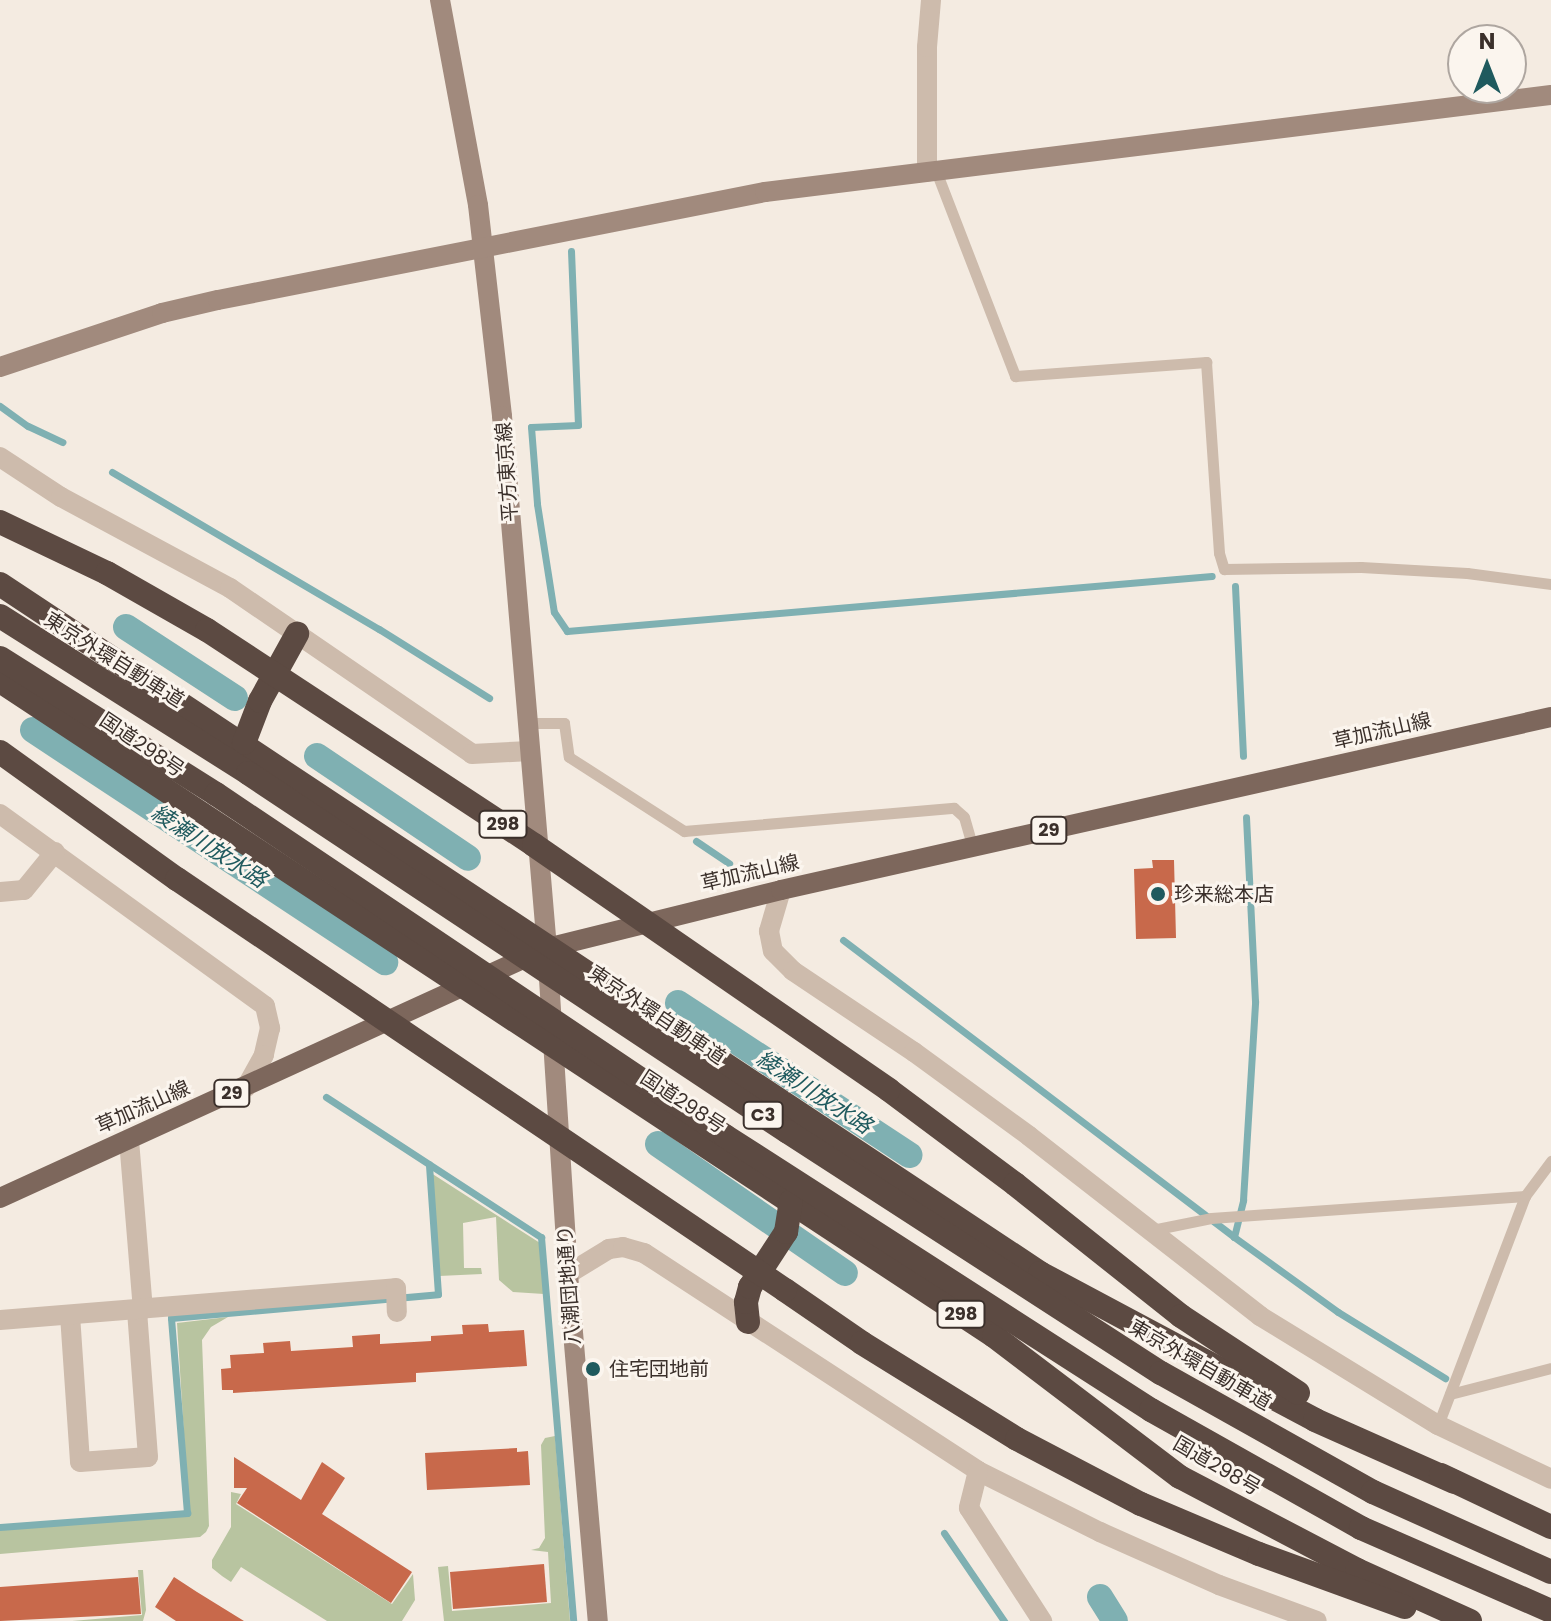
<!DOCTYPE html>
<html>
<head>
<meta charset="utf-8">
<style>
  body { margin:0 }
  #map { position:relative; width:1551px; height:1621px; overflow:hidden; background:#f4ebe1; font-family:Poppins,"Noto Sans JP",sans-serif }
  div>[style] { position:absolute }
  .green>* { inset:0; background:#b8c4a0 }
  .stream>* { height:7px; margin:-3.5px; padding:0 3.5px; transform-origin:3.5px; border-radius:3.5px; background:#7fb0b2 }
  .canal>* { height:26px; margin:-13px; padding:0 13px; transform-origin:13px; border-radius:13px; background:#7fb0b2 }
  .building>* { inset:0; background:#c8694b }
  .lane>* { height:11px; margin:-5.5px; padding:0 5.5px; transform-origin:5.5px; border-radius:5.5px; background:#cdbbac }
  .street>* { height:20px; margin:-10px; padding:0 10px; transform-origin:10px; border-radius:10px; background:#cdbbac }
  .secondary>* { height:20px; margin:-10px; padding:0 10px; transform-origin:10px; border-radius:10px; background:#a18a7d }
  .primary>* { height:20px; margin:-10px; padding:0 10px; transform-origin:10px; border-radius:10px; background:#7d675c }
  .highway>* { height:24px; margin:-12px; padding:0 12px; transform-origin:12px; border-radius:12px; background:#5c4a42 }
  .highway-bridge>* { height:24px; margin:-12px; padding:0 12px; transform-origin:12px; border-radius:12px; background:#5c4a42 }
  .dots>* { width:22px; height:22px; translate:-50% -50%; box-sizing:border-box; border:4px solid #fbf5ee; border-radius:50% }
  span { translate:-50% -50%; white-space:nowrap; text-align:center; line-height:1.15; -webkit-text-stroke:6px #fbf5ee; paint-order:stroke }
  .shield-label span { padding:2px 6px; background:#fbf5ee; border:2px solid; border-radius:6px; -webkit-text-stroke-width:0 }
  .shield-label { font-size:18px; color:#3b302b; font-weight:700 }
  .street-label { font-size:20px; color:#3b302b }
  .poi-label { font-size:20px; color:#3b302b }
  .left { translate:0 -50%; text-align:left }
  .water-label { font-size:22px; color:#1f5a5e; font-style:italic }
  .north { position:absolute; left:1447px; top:24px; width:80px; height:80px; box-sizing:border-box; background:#fbf5ee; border:2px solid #aea6a0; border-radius:50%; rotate:0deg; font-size:22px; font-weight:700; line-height:32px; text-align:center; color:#3b302b }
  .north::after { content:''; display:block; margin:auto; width:28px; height:36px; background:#1f5a5e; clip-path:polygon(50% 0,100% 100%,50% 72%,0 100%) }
</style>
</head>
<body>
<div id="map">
  <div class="green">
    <div style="clip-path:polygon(431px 1173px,540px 1243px,544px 1294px,513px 1292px,499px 1280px,496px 1217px,463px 1223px,464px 1268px,481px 1268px,482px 1274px,439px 1276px)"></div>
    <div style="clip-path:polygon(228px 1317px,211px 1327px,202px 1340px,209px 1526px,206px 1532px,200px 1537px,0 1554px,0 1530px,189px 1515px,177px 1323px)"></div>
    <div style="clip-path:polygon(555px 1436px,570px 1621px,444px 1621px,438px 1567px,448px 1566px,452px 1611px,551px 1603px,548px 1552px,531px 1550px,539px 1548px,545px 1538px,541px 1445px,545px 1438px)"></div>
    <div style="clip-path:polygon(231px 1492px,241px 1494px,236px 1504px,392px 1604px,413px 1574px,415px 1600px,402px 1621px,327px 1621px,241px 1567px,231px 1582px,222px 1576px,212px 1568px,212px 1560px,231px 1527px)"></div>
    <div style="clip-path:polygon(138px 1570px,143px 1570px,146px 1610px,143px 1621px,72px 1621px,142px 1615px)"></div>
  </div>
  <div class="stream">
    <div style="left:571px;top:251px;width:174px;rotate:87.7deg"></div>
    <div style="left:578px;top:425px;width:47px;rotate:177.6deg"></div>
    <div style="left:531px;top:427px;width:77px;rotate:85.5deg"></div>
    <div style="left:537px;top:504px;width:109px;rotate:81.1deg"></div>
    <div style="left:554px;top:612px;width:23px;rotate:56deg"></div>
    <div style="left:567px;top:631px;width:647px;rotate:-4.87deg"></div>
    <div style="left:0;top:406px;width:34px;rotate:36deg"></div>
    <div style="left:28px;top:426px;width:38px;rotate:25deg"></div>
    <div style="left:112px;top:472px;width:310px;rotate:30.5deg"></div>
    <div style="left:379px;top:629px;width:130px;rotate:32.1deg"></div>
    <div style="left:1235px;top:586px;width:170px;rotate:87.3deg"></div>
    <div style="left:696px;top:841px;width:40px;rotate:34deg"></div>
    <div style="left:843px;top:940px;width:491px;rotate:37.2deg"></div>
    <div style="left:1234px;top:1237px;width:128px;rotate:35.8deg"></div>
    <div style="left:1338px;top:1312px;width:126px;rotate:31.7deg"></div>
    <div style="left:326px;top:1097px;width:257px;rotate:33.1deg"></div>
    <div style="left:541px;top:1237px;width:385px;rotate:85.2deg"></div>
    <div style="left:1234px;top:1237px;width:38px;rotate:-76deg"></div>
    <div style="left:1243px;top:1200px;width:199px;rotate:-86.5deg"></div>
    <div style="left:1255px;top:1001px;width:184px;rotate:-92.8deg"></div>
    <div style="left:0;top:1527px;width:188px;rotate:-4.3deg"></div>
    <div style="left:187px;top:1513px;width:196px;rotate:-94.7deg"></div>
    <div style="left:171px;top:1318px;width:268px;rotate:-5.1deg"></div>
    <div style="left:438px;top:1294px;width:130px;rotate:-94deg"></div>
    <div style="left:944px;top:1533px;width:107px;rotate:55.7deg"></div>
  </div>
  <div class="canal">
    <div style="left:126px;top:627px;width:130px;rotate:33.1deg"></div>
    <div style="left:33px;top:730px;width:422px;rotate:33.4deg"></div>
    <div style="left:317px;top:756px;width:182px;rotate:34deg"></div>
    <div style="left:678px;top:1003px;width:277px;rotate:33.3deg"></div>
    <div style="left:658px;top:1144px;width:227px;rotate:34.6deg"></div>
    <div style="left:1100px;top:1597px;width:28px;rotate:58deg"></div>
  </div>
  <div class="building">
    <div style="clip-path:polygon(1152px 860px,1174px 860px,1176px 938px,1136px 939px,1134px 869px,1153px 868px)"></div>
    <div style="clip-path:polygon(488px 1324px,489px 1332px,524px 1330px,527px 1366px,416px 1373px,416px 1382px,233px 1393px,233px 1390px,222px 1390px,221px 1369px,231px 1368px,230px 1355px,264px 1353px,263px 1343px,290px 1341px,291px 1351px,353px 1347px,352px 1336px,380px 1334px,380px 1344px,431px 1341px,431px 1336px,463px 1334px,462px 1325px)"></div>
    <div style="clip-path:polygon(517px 1448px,517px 1452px,528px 1451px,530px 1485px,427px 1490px,425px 1453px)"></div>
    <div style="clip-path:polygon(234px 1457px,301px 1500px,322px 1462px,345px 1478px,322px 1514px,412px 1572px,391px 1603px,237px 1503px,247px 1488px,234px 1488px)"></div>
    <div style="clip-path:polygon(544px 1564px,547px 1602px,453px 1609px,450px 1572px)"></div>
    <div style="clip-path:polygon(138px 1577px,141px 1614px,0 1621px,0 1587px)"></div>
    <div style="clip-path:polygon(174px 1577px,197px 1592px,244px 1621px,176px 1621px,155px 1607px)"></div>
  </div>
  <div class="lane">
    <div style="left:936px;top:171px;width:220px;rotate:68.9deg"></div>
    <div style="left:1015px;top:376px;width:192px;rotate:-4.2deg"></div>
    <div style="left:1206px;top:362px;width:191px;rotate:86.1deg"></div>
    <div style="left:1219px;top:553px;width:17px;rotate:73deg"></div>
    <div style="left:1224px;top:569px;width:137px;rotate:-0.8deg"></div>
    <div style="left:1361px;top:567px;width:106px;rotate:3.2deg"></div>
    <div style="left:1467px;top:573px;width:85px;rotate:7.5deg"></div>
    <div style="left:528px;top:723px;width:36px"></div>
    <div style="left:564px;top:723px;width:34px;rotate:82deg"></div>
    <div style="left:569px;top:757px;width:137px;rotate:32.8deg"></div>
    <div style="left:684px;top:831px;width:271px;rotate:-4.9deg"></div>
    <div style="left:954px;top:808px;width:13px;rotate:42deg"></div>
    <div style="left:964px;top:817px;width:32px;rotate:74deg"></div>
    <div style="left:1152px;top:1230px;width:60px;rotate:-11.5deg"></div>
    <div style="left:1211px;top:1218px;width:315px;rotate:-4deg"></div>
    <div style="left:1450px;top:1394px;width:104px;rotate:-14.4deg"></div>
    <div style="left:1438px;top:1425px;width:245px;rotate:-69.2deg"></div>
    <div style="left:1525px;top:1196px;width:44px;rotate:-53.4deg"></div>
  </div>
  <div class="street">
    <div style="left:927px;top:172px;width:125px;rotate:-90deg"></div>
    <div style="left:927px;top:47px;width:47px;rotate:-85.1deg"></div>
    <div style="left:0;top:457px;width:73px;rotate:33.3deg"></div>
    <div style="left:61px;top:497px;width:192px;rotate:28.3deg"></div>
    <div style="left:230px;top:588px;width:293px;rotate:34.4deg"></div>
    <div style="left:472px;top:754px;width:58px;rotate:-3deg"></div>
    <div style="left:0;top:814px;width:327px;rotate:35.9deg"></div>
    <div style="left:265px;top:1006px;width:23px;rotate:77deg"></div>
    <div style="left:270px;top:1028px;width:28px;rotate:103deg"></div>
    <div style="left:264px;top:1055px;width:37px;rotate:119deg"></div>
    <div style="left:781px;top:890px;width:43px;rotate:106.3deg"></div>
    <div style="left:769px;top:931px;width:20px;rotate:79deg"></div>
    <div style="left:773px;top:951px;width:28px;rotate:45deg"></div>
    <div style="left:793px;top:971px;width:146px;rotate:33.8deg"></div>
    <div style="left:914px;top:1052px;width:142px;rotate:36.1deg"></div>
    <div style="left:1029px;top:1136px;width:293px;rotate:37.9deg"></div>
    <div style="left:1260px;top:1316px;width:209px;rotate:31.5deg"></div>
    <div style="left:1438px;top:1425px;width:125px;rotate:25.5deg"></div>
    <div style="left:0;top:892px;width:24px;rotate:-5deg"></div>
    <div style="left:24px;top:890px;width:49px;rotate:-50.8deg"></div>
    <div style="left:129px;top:1140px;width:170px;rotate:85.3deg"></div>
    <div style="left:568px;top:1274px;width:48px;rotate:-31.4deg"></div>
    <div style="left:609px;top:1249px;width:14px;rotate:-8deg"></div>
    <div style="left:623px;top:1247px;width:22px;rotate:16deg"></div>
    <div style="left:644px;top:1253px;width:399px;rotate:33.1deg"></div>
    <div style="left:978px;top:1471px;width:136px;rotate:26.6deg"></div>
    <div style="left:1100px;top:1532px;width:130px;rotate:24deg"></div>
    <div style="left:1219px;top:1585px;width:104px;rotate:20.2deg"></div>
    <div style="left:70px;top:1315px;width:147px;rotate:86.1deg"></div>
    <div style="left:80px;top:1462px;width:68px;rotate:-4.2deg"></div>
    <div style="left:148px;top:1457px;width:148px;rotate:-94.3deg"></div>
    <div style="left:0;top:1320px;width:397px;rotate:-4.6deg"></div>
    <div style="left:396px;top:1288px;width:24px;rotate:88deg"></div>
    <div style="left:978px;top:1471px;width:38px;rotate:104deg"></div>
    <div style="left:969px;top:1508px;width:135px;rotate:57.1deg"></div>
  </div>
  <div class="secondary">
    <div style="left:440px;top:0;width:208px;rotate:79.5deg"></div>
    <div style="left:478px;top:205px;width:212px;rotate:83.5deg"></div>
    <div style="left:502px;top:416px;width:534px;rotate:85.17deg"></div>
    <div style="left:547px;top:948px;width:327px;rotate:86.3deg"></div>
    <div style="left:568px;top:1274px;width:348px;rotate:85.1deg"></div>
    <div style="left:0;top:367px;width:171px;rotate:-18.4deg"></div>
    <div style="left:162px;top:313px;width:57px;rotate:-13.1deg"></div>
    <div style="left:218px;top:300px;width:558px;rotate:-11.17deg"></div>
    <div style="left:765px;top:192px;width:792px;rotate:-7.04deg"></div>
  </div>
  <div class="primary">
    <div style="left:0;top:1198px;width:601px;rotate:-24.56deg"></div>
    <div style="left:547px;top:948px;width:241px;rotate:-13.9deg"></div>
    <div style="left:781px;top:890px;width:789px;rotate:-12.66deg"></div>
  </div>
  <div class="highway">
    <div style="left:0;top:522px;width:119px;rotate:25.5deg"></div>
    <div style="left:0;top:584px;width:1248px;rotate:33.52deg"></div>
    <div style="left:1040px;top:1273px;width:312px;rotate:28.1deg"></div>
    <div style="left:1315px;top:1420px;width:152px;rotate:24deg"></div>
    <div style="left:0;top:681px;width:1190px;rotate:33.38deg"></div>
    <div style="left:994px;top:1336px;width:233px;rotate:37.2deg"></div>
    <div style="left:1180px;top:1477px;width:200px;rotate:27.7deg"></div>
    <div style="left:1357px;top:1570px;width:124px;rotate:24.3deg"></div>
    <div style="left:244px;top:743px;width:45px;rotate:-69.1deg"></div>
    <div style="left:260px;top:701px;width:77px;rotate:-61.1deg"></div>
    <div style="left:889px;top:1090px;width:157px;rotate:36.7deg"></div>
    <div style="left:1015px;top:1184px;width:212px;rotate:38.5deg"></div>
    <div style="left:1181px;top:1316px;width:140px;rotate:33.3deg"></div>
    <div style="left:785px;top:1290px;width:93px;rotate:34.5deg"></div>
    <div style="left:862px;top:1343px;width:182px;rotate:31.8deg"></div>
    <div style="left:1017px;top:1439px;width:140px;rotate:27.7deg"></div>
    <div style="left:1141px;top:1504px;width:128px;rotate:23deg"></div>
    <div style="left:1259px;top:1554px;width:155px;rotate:20deg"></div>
    <div style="left:748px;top:1322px;width:20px;rotate:-96deg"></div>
    <div style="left:746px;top:1302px;width:16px;rotate:-75deg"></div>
    <div style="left:750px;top:1287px;width:66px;rotate:-56.8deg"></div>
    <div style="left:786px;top:1232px;width:31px;rotate:-81deg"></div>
    <div style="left:1441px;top:1475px;width:122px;rotate:25.3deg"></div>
  </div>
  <div class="highway-bridge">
    <div style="left:107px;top:573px;width:115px;rotate:29.7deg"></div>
    <div style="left:207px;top:630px;width:391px;rotate:33.3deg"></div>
    <div style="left:534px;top:845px;width:431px;rotate:34.6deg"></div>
    <div style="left:0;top:616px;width:294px;rotate:32.3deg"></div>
    <div style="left:248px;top:773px;width:648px;rotate:33.62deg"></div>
    <div style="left:788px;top:1132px;width:444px;rotate:32.9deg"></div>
    <div style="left:1161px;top:1373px;width:243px;rotate:29.3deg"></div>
    <div style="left:1373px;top:1492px;width:195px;rotate:24.2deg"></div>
    <div style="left:0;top:658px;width:255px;rotate:32.2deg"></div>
    <div style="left:216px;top:794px;width:613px;rotate:33.9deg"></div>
    <div style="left:725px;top:1136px;width:507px;rotate:32.75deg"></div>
    <div style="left:1151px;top:1410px;width:241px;rotate:29.3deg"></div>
    <div style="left:1361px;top:1528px;width:207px;rotate:23.6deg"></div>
    <div style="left:0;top:752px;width:218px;rotate:35.7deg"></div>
    <div style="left:177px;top:879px;width:734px;rotate:34.06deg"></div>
  </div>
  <div class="dots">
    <div style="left:1158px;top:894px;background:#1f5a5e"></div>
    <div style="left:593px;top:1369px;background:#1f5a5e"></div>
  </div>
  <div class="shield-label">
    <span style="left:503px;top:824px">298</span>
    <span style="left:1049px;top:830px">29</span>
    <span style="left:232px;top:1093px">29</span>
    <span style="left:763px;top:1115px">C3</span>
    <span style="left:961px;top:1314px">298</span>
  </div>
  <div class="street-label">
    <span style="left:507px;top:472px;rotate:-94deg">平方東京線</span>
    <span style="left:114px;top:660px;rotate:32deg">東京外環自動車道</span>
    <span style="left:1382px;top:731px;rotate:-13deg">草加流山線</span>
    <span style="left:142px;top:745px;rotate:34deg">国道298号</span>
    <span style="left:750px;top:873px;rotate:-13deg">草加流山線</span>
    <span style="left:657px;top:1015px;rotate:34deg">東京外環自動車道</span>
    <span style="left:683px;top:1102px;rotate:33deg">国道298号</span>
    <span style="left:143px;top:1107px;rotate:-24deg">草加流山線</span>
    <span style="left:569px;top:1285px;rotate:-94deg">八潮団地通り</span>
    <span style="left:1200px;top:1365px;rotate:30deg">東京外環自動車道</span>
    <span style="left:1217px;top:1466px;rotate:30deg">国道298号</span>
  </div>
  <div class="poi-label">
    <span class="left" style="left:1174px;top:894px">珍来総本店</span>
    <span class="left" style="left:609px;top:1369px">住宅団地前</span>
  </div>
  <div class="water-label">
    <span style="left:209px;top:846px;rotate:33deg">綾瀬川放水路</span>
    <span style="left:814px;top:1092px;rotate:33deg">綾瀬川放水路</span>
  </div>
  <div class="north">N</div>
</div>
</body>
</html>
